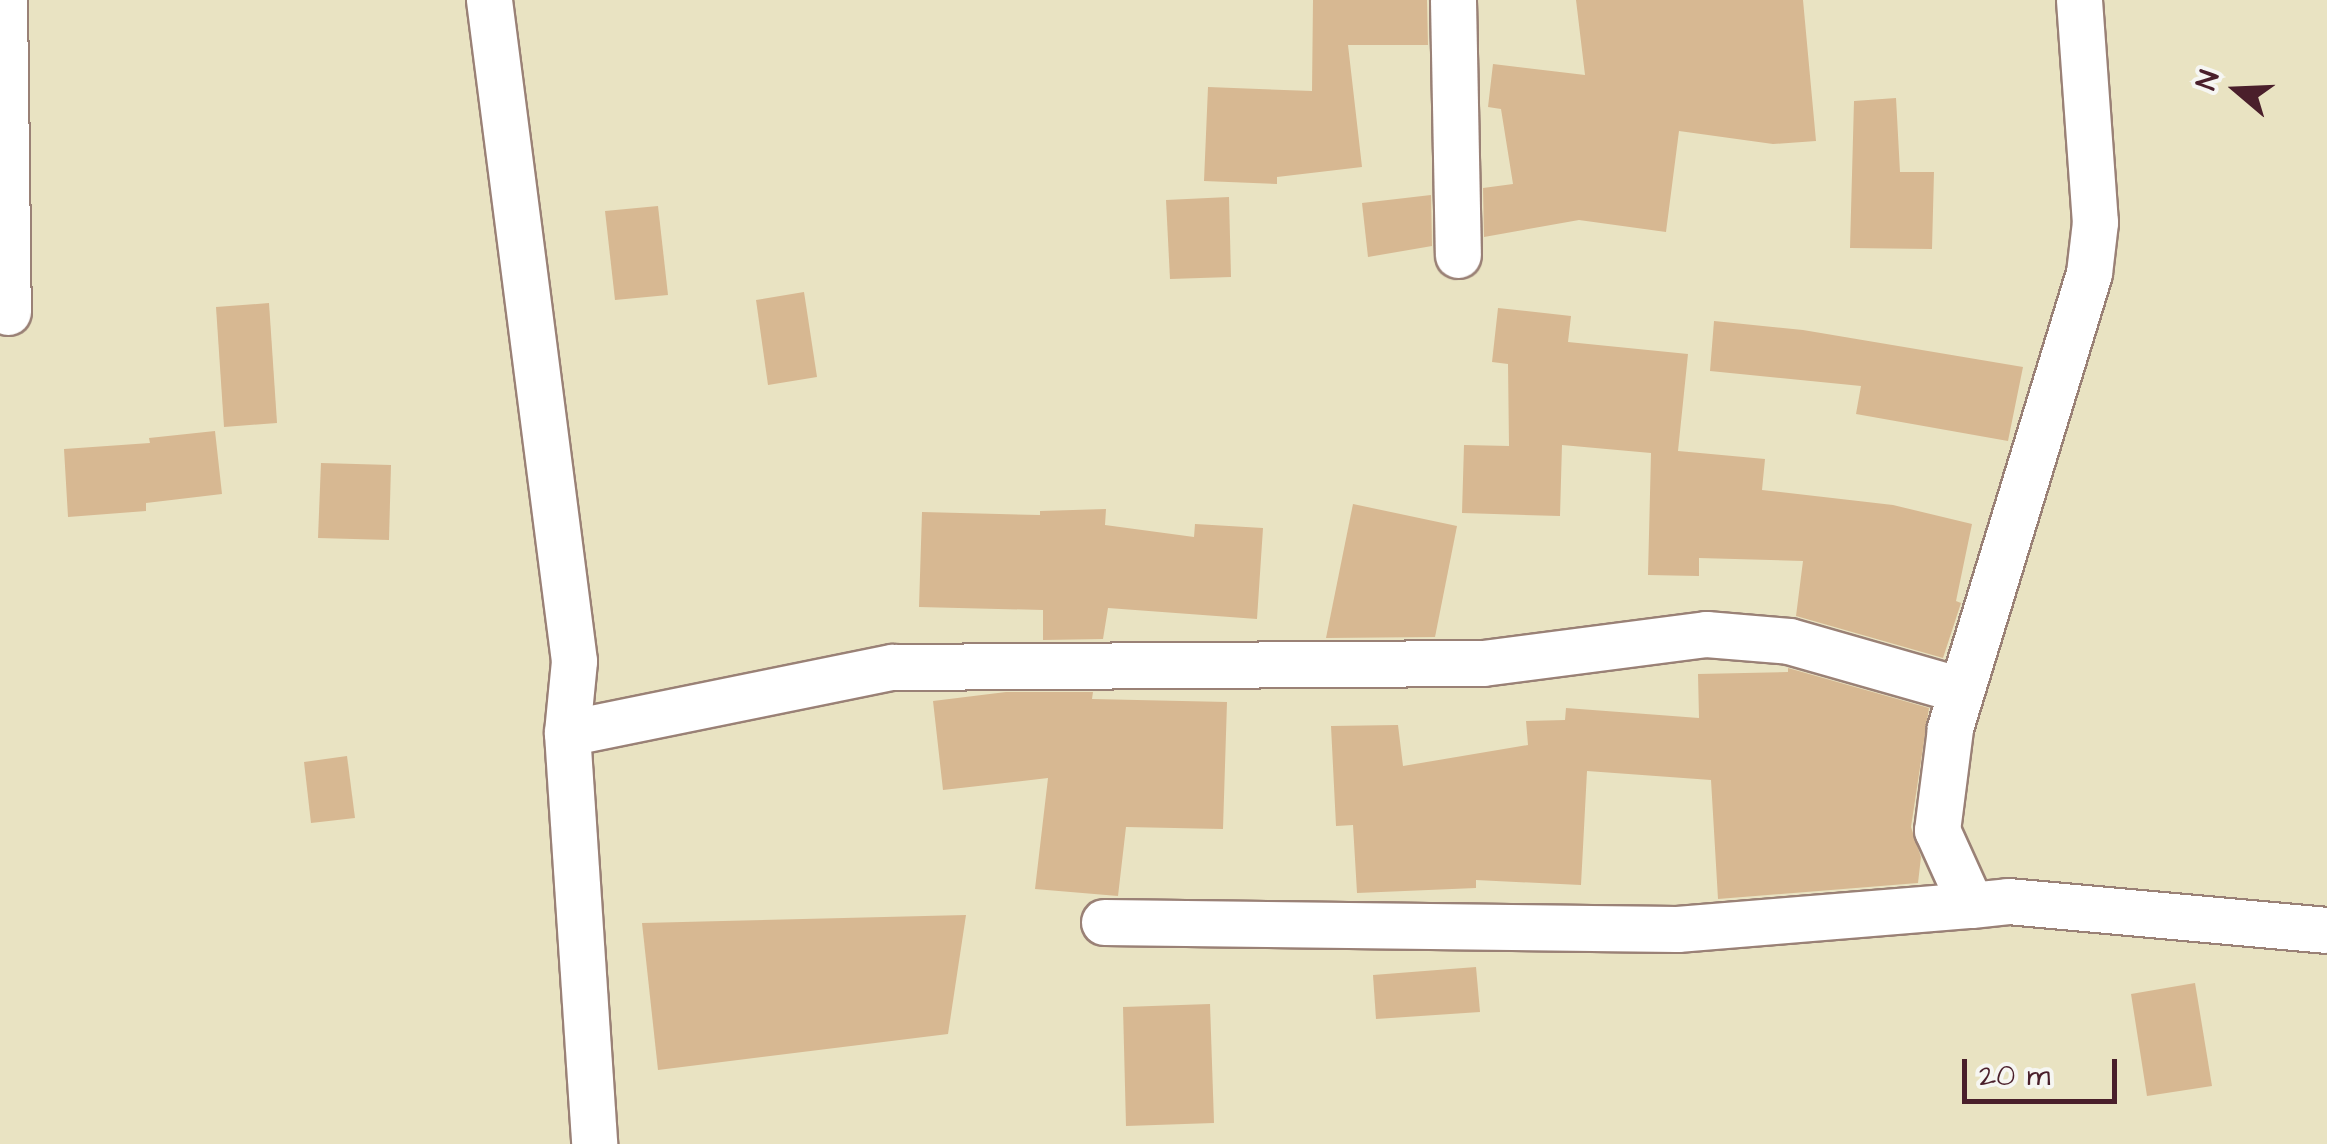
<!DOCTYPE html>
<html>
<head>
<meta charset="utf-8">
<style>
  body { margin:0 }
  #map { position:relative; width:2327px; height:1144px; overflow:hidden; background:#e9e3c2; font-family:"Architects Daughter",sans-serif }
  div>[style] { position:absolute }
  .building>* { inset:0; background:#d7b892 }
  .roads { filter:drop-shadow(2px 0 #9a8176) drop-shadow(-2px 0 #9a8176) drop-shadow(0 2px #9a8176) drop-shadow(0 -2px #9a8176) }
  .minor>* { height:45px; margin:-22.5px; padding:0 22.5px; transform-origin:22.5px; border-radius:22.5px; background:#fff }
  span { translate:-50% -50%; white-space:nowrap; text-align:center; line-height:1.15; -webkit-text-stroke:8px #f6f6f2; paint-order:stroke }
  .north { position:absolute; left:2187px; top:40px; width:100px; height:100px; -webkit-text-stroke:8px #f6f6f2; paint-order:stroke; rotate:289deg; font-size:28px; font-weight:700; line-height:40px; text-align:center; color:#4a1f2b }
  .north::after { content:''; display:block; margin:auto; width:35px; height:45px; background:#4a1f2b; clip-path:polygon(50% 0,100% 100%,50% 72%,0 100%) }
  .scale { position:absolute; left:1962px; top:1059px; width:155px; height:45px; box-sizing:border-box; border:5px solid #4a1f2b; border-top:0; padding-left:12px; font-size:30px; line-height:35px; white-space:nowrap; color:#4a1f2b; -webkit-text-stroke:8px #f6f6f2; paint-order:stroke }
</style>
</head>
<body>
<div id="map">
  <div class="building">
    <div style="clip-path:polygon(1313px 0,1427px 0,1428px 45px,1348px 45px,1362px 167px,1277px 177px,1277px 184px,1204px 181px,1208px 87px,1312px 91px)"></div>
    <div style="clip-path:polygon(1576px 0,1803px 0,1816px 141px,1773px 144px,1679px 131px,1666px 232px,1579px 220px,1484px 237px,1483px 188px,1513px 184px,1501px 109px,1488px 107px,1493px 64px,1585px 75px)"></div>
    <div style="clip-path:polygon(1896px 98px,1900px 172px,1934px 172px,1932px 249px,1850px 248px,1854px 101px)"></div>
    <div style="clip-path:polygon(1431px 195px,1432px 246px,1368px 257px,1362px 203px)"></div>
    <div style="clip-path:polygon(1229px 197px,1231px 277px,1170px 279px,1166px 200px)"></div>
    <div style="clip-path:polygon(658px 206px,668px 295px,615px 300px,605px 211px)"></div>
    <div style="clip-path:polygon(804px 292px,817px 377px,768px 385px,756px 300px)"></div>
    <div style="clip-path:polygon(269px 303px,277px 423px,224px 427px,216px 307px)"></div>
    <div style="clip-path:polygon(1498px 308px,1571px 316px,1568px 342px,1688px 354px,1678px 451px,1765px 459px,1762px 490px,1893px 505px,1972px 524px,1956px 601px,1961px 603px,1943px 658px,1796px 616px,1803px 561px,1699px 558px,1699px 576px,1648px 575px,1651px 453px,1562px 445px,1560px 516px,1462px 513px,1464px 445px,1509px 446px,1508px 364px,1492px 362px)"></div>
    <div style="clip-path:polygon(1714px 321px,1803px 330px,2023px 367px,2008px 441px,1856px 414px,1861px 386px,1710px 371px)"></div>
    <div style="clip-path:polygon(215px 431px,222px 494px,146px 503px,146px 511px,68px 517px,64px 449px,150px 443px,149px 438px)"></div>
    <div style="clip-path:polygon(321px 463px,391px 465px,389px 540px,318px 538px)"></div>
    <div style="clip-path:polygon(1353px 504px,1457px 526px,1435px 637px,1326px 638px)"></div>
    <div style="clip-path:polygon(1106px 509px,1105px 525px,1194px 537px,1195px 524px,1263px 528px,1257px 619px,1108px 608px,1103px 639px,1043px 640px,1043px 610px,919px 607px,922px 512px,1040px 515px,1040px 511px)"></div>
    <div style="clip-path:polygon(1788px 668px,1929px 708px,1911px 827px,1921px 857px,1918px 883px,1718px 899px,1711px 780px,1587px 771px,1581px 885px,1476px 880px,1476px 888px,1357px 893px,1353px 825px,1336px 826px,1331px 726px,1398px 725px,1403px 766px,1528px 745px,1526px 721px,1565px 720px,1566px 708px,1699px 718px,1698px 674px,1788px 672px)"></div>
    <div style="clip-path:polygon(1006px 692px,1093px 692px,1092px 699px,1227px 702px,1223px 829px,1126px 827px,1118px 896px,1035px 889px,1048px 778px,943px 790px,933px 701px)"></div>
    <div style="clip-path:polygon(347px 756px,355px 818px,311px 823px,304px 762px)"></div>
    <div style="clip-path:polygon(966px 915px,948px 1034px,658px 1070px,642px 923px)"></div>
    <div style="clip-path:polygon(1476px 967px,1480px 1012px,1376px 1019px,1373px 975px)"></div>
    <div style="clip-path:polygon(2195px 983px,2212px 1086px,2147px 1096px,2131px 994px)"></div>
    <div style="clip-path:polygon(1210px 1004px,1214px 1123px,1126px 1126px,1123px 1007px)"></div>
  </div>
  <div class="roads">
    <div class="minor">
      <div style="left:4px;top:0;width:312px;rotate:89.3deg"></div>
      <div style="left:489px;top:0;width:666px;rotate:82.67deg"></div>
      <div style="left:574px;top:661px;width:72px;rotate:95.6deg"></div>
      <div style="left:567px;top:733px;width:412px;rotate:86.2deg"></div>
      <div style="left:1453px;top:0;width:255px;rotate:88.9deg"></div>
      <div style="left:2079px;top:0;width:223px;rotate:85.9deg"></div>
      <div style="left:2095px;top:222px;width:51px;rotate:96.7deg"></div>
      <div style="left:2089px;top:273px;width:477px;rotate:107deg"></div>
      <div style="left:1950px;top:729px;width:102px;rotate:97.3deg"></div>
      <div style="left:1937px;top:830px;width:82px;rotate:65.6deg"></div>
      <div style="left:1971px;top:905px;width:37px;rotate:-6deg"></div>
      <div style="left:2008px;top:901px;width:320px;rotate:5.2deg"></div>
      <div style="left:567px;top:733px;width:332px;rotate:-11.5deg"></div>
      <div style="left:892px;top:667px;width:591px;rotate:-0.39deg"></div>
      <div style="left:1483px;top:663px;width:225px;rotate:-7.4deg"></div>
      <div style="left:1706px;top:634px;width:83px;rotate:4.8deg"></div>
      <div style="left:1789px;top:641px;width:179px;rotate:15.9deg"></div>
      <div style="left:1104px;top:922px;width:573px;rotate:0.7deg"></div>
      <div style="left:1677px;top:929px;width:295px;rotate:-4.7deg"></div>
    </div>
  </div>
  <div class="north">N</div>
  <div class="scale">20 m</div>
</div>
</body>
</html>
